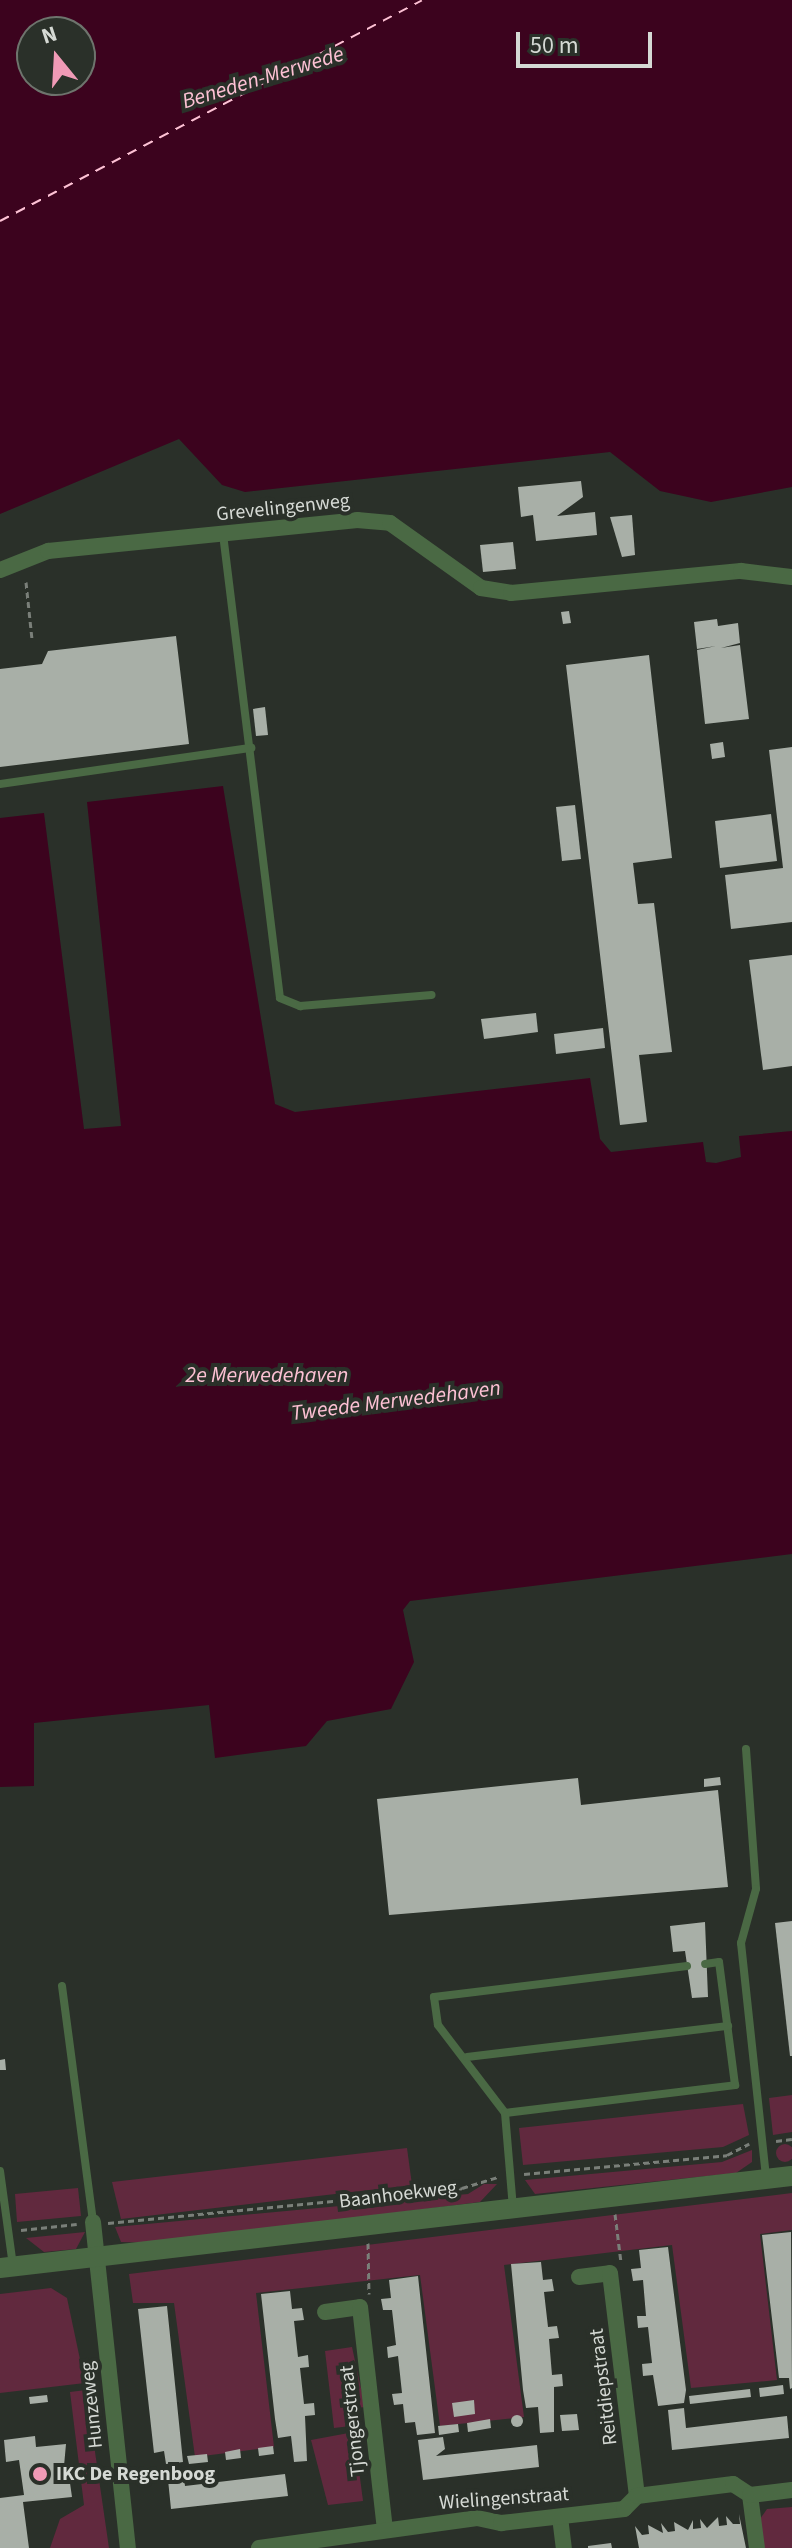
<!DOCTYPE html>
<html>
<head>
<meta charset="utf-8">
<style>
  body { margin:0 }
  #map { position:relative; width:792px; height:2548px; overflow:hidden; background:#2a3029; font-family:"Source Sans 3",sans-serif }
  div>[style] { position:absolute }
  .green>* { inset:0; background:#61293e }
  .round { border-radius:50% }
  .water>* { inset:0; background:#3c031e }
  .ferry>* { height:2px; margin-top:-1px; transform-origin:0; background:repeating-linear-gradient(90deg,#fdc1d4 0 10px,transparent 0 18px) }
  .building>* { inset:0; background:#a8afa7 }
  .path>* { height:3px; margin-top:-1.5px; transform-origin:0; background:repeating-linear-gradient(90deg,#7a7f79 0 6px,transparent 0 10px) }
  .service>* { height:8px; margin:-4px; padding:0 4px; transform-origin:4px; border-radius:4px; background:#4a6944 }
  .minor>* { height:16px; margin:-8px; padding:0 8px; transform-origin:8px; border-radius:8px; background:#4a6944 }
  .tertiary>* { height:20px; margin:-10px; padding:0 10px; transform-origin:10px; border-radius:10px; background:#4a6944 }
  .dots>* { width:22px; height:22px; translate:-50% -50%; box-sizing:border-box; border:4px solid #2a3029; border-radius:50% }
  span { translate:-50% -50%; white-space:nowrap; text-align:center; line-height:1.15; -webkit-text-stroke:8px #2a3029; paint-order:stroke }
  .street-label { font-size:20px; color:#d5d9d4 }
  .poi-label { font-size:20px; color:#d5d9d4; font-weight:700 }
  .left { translate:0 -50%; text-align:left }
  .water-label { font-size:22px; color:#fdc1d4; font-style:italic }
  .north { position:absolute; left:16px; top:16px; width:80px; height:80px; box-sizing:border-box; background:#2a3029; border:2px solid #6e746d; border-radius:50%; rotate:342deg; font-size:22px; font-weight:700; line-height:32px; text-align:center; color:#d5d9d4 }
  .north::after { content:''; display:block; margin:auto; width:28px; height:36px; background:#f09ab6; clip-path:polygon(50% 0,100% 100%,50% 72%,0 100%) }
  .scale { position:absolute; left:516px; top:32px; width:136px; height:36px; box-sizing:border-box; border:4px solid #d5d9d4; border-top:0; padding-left:10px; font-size:24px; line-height:28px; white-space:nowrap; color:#d5d9d4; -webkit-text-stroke:6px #2a3029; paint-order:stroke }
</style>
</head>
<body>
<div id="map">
  <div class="green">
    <div style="clip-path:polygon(792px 2095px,792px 2132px,773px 2135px,769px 2098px)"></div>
    <div style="clip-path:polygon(743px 2104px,749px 2135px,723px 2147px,523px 2165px,519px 2128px)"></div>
    <div class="round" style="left:776px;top:2144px;width:18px;height:18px"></div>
    <div style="clip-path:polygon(407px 2148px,412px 2185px,121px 2219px,112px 2182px)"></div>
    <div style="clip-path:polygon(752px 2150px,752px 2162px,736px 2173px,535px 2194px,525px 2180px,722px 2162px)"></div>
    <div style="clip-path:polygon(484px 2184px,497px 2184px,480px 2202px,157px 2243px,121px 2242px,115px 2227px,468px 2194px)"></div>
    <div style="clip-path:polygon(78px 2188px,81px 2216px,17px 2222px,15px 2194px)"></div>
    <div style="clip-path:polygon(792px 2193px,792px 2230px,760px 2234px,777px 2380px,691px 2388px,672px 2245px,504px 2265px,524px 2417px,440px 2426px,420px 2275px,256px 2293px,274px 2447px,195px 2457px,174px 2303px,133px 2303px,129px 2274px)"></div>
    <div style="clip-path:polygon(85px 2232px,76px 2249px,44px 2252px,26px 2238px)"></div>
    <div style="clip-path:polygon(51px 2288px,67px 2298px,85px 2383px,0 2393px,0 2294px)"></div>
    <div style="clip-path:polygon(352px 2347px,365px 2407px,357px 2408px,359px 2425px,334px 2428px,325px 2351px)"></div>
    <div style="clip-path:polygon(86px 2390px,109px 2548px,50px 2548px,60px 2519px,84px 2505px,70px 2392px)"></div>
    <div style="clip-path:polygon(354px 2432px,363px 2501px,328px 2505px,311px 2440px)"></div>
    <div style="clip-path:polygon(792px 2507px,792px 2548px,763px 2548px,760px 2519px,767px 2509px)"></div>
  </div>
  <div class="water">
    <div style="clip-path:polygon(evenodd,0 0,792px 0,792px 487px,711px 502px,660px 491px,610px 452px,245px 492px,222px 485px,179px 439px,0 514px,0 0,80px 32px,80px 80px,32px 80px,32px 32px,80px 32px)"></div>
    <div style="clip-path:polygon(223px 786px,275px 1104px,295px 1112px,590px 1078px,600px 1139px,611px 1152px,703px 1142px,706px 1162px,716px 1163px,741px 1157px,739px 1136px,792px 1131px,792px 1554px,410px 1601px,403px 1610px,414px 1662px,391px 1709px,327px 1721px,306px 1746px,215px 1758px,209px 1705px,34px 1723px,34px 1786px,0 1787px,0 818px,44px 813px,84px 1129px,121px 1126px,87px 802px)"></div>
  </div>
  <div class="ferry">
    <div style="left:0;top:221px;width:476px;rotate:-27.6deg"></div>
  </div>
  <div class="building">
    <div style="clip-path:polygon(581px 481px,583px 497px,557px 516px,595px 512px,597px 535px,536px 541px,533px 515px,521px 517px,518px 487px)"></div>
    <div style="clip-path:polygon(632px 515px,635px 555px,622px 557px,610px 517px)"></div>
    <div style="clip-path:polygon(513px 542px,516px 569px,483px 572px,480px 545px)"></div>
    <div style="clip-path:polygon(569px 611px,571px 623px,563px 624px,561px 612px)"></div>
    <div style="clip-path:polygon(717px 619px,718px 626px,738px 623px,740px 643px,721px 648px,740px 645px,749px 719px,705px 724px,697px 650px,716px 646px,697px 649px,694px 622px)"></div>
    <div style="clip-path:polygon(176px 636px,189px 744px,0 767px,0 669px,42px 664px,48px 651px)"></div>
    <div style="clip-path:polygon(649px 655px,672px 858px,633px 863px,638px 904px,654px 903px,672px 1052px,639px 1055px,647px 1122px,620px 1125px,566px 665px)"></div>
    <div style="clip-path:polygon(265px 707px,268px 735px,256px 736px,253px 709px)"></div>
    <div style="clip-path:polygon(723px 742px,725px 757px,712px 759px,710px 744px)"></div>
    <div style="clip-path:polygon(792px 747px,792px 922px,731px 929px,725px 875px,783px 868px,769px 750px)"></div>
    <div style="clip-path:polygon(575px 805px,581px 859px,562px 861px,556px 807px)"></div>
    <div style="clip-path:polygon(771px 814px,777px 861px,720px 868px,715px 821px)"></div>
    <div style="clip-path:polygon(792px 955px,792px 1066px,763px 1070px,749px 960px)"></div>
    <div style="clip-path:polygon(536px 1013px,538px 1032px,484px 1039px,481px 1019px)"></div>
    <div style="clip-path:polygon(603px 1028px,605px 1048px,556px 1054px,554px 1034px)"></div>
    <div style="clip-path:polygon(720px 1777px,721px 1785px,704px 1787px,704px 1779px)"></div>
    <div style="clip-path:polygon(578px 1778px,581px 1805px,718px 1790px,728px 1887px,389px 1915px,377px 1799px)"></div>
    <div style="clip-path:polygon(792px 1921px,792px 2056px,790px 2056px,775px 1923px)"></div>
    <div style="clip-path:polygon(705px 1922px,708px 1997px,692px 1998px,685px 1951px,673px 1952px,670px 1926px)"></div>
    <div style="clip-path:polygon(5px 2059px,6px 2070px,0 2070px,0 2060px)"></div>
    <div style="clip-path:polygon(791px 2232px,792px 2388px,790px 2389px,789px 2378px,779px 2378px,762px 2235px)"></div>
    <div style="clip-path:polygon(668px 2247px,686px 2390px,684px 2403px,658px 2406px,653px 2375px,643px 2376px,642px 2364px,652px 2363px,648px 2327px,638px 2328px,637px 2316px,646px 2316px,643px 2280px,633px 2281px,631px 2269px,641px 2268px,639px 2250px)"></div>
    <div style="clip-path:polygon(541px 2262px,543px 2280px,552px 2279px,554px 2291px,544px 2292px,548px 2327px,557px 2326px,559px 2338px,549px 2339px,552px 2375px,562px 2374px,563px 2386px,554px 2387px,554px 2432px,540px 2433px,538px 2407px,526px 2408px,523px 2390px,511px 2264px)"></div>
    <div style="clip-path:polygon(418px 2276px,435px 2433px,417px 2435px,415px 2422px,405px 2423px,403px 2404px,394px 2405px,392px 2394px,402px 2393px,398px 2356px,388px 2358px,387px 2347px,396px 2345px,392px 2310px,383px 2310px,381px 2299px,391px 2298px,389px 2280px)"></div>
    <div style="clip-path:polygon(290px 2291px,292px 2309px,302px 2308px,304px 2320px,294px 2321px,298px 2357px,308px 2355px,309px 2367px,300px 2368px,304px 2404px,314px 2403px,315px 2415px,305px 2416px,307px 2461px,294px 2462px,291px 2436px,278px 2438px,275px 2419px,261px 2294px)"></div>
    <div style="clip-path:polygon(167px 2306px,183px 2462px,166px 2464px,164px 2451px,154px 2453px,138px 2309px)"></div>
    <div style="clip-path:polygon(783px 2385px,784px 2394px,760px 2397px,759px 2388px)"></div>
    <div style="clip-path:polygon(750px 2389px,751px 2397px,690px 2404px,689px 2396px)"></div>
    <div style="clip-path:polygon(47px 2395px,48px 2402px,30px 2404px,29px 2397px)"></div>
    <div style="clip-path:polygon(474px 2400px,475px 2414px,454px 2417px,452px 2403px)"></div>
    <div style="clip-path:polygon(684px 2408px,686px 2428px,787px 2416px,789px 2438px,672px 2450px,668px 2410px)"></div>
    <div style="clip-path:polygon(577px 2414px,579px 2430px,562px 2431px,560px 2415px)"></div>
    <div class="round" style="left:511px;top:2415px;width:12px;height:12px"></div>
    <div style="clip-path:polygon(490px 2419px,491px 2428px,468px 2432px,467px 2423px)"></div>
    <div style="clip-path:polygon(458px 2424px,459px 2432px,439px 2435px,438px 2426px)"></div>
    <div style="clip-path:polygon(35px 2436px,36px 2447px,66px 2444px,63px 2477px,69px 2476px,72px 2497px,23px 2502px,29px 2548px,0 2548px,0 2498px,24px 2495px,19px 2460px,6px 2462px,4px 2440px)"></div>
    <div style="clip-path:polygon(443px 2437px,445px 2449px,436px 2456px,537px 2445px,539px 2467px,423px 2480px,418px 2440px)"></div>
    <div style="clip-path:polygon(273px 2446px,274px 2454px,259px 2456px,258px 2448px)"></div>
    <div style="clip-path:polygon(240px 2449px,241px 2458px,226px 2460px,225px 2452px)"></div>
    <div style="clip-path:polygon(207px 2454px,208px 2462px,189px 2464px,187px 2456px)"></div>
    <div style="clip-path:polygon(183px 2468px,185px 2486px,285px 2474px,288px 2496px,171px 2509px,167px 2470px)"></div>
    <div style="clip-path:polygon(739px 2514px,746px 2548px,639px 2548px,635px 2526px,642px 2535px,649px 2534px,648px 2525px,663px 2533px,661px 2523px,668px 2532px,675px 2531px,674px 2522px,688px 2530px,693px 2520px,693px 2529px,701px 2528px,700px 2519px,707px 2528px,718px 2517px,719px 2526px,727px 2525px,726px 2516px,733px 2524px,740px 2524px)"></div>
    <div style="clip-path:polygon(611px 2543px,612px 2548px,588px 2548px,588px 2546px)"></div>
  </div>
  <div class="path">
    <div style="left:26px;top:582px;width:57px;rotate:84deg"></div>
    <div style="left:776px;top:2141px;width:16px;rotate:-7deg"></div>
    <div style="left:524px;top:2174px;width:204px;rotate:-5.3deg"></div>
    <div style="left:727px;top:2155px;width:25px;rotate:-27deg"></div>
    <div style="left:615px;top:2214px;width:48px;rotate:82.9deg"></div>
    <div style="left:108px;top:2223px;width:356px;rotate:-5.6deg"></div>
    <div style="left:462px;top:2188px;width:37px;rotate:-17deg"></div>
    <div style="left:21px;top:2230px;width:56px;rotate:-6.1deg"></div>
    <div style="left:368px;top:2243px;width:51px;rotate:88.9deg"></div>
  </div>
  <div class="service">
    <div style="left:223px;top:534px;width:467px;rotate:83deg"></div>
    <div style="left:280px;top:998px;width:22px;rotate:22deg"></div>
    <div style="left:300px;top:1006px;width:132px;rotate:-4.8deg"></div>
    <div style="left:0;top:784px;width:254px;rotate:-8.2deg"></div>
    <div style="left:746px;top:1749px;width:140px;rotate:85.9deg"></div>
    <div style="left:756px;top:1889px;width:56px;rotate:105.5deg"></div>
    <div style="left:741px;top:1943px;width:236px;rotate:83.9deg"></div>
    <div style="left:687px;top:1966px;width:255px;rotate:173deg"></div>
    <div style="left:434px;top:1997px;width:28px;rotate:82deg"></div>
    <div style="left:438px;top:2025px;width:111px;rotate:52.7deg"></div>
    <div style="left:505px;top:2113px;width:232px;rotate:-6.9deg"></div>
    <div style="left:735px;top:2085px;width:124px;rotate:-97.4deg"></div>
    <div style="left:719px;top:1962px;width:14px;rotate:172deg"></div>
    <div style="left:62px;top:1986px;width:238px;rotate:82.5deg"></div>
    <div style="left:467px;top:2057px;width:263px;rotate:-6.8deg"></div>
    <div style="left:505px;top:2113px;width:95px;rotate:85.2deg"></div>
    <div style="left:0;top:2171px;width:96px;rotate:82.2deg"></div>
  </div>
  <div class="minor">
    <div style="left:0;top:570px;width:52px;rotate:-21.6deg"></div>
    <div style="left:48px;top:551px;width:311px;rotate:-5.7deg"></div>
    <div style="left:357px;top:520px;width:33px;rotate:5deg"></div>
    <div style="left:390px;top:523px;width:112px;rotate:35.5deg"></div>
    <div style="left:481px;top:588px;width:30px;rotate:9deg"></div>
    <div style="left:511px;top:593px;width:231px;rotate:-5.5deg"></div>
    <div style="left:741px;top:571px;width:51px;rotate:6.7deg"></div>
    <div style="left:93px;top:2222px;width:328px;rotate:83.9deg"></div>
    <div style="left:579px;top:2277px;width:31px;rotate:-7deg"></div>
    <div style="left:610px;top:2273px;width:225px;rotate:83.1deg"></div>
    <div style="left:325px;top:2312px;width:35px;rotate:-8deg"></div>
    <div style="left:360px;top:2307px;width:224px;rotate:83.6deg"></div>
    <div style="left:750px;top:2495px;width:53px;rotate:82.5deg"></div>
    <div style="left:560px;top:2517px;width:31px;rotate:83deg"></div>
    <div style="left:259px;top:2548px;width:220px;rotate:-7.8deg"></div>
    <div style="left:477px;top:2518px;width:25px;rotate:12deg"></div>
    <div style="left:501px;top:2523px;width:124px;rotate:-6.5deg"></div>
    <div style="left:624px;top:2509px;width:18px;rotate:-45deg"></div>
    <div style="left:637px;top:2496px;width:97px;rotate:-7.1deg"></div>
    <div style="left:733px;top:2484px;width:20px;rotate:33deg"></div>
    <div style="left:750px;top:2495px;width:42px;rotate:-6.8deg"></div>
  </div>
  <div class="tertiary">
    <div style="left:0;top:2268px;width:797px;rotate:-6.63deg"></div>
  </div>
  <div class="dots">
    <div style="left:40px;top:2474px;background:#f09ab6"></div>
  </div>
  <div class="street-label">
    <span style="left:283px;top:508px;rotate:-6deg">Grevelingenweg</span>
    <span style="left:398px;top:2195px;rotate:-7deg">Baanhoekweg</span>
    <span style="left:604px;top:2387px;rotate:-97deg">Reitdiepstraat</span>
    <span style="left:92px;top:2405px;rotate:-96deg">Hunzeweg</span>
    <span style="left:353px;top:2421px;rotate:-96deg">Tjongerstraat</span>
    <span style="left:504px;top:2499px;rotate:-4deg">Wielingenstraat</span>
  </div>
  <div class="poi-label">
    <span class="left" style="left:56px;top:2474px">IKC De Regenboog</span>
  </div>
  <div class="water-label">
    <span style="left:263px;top:78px;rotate:-17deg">Beneden-Merwede</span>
    <span style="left:267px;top:1376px">2e Merwedehaven</span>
    <span style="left:396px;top:1401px;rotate:-7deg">Tweede Merwedehaven</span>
  </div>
  <div class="north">N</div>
  <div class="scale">50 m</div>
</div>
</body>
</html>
